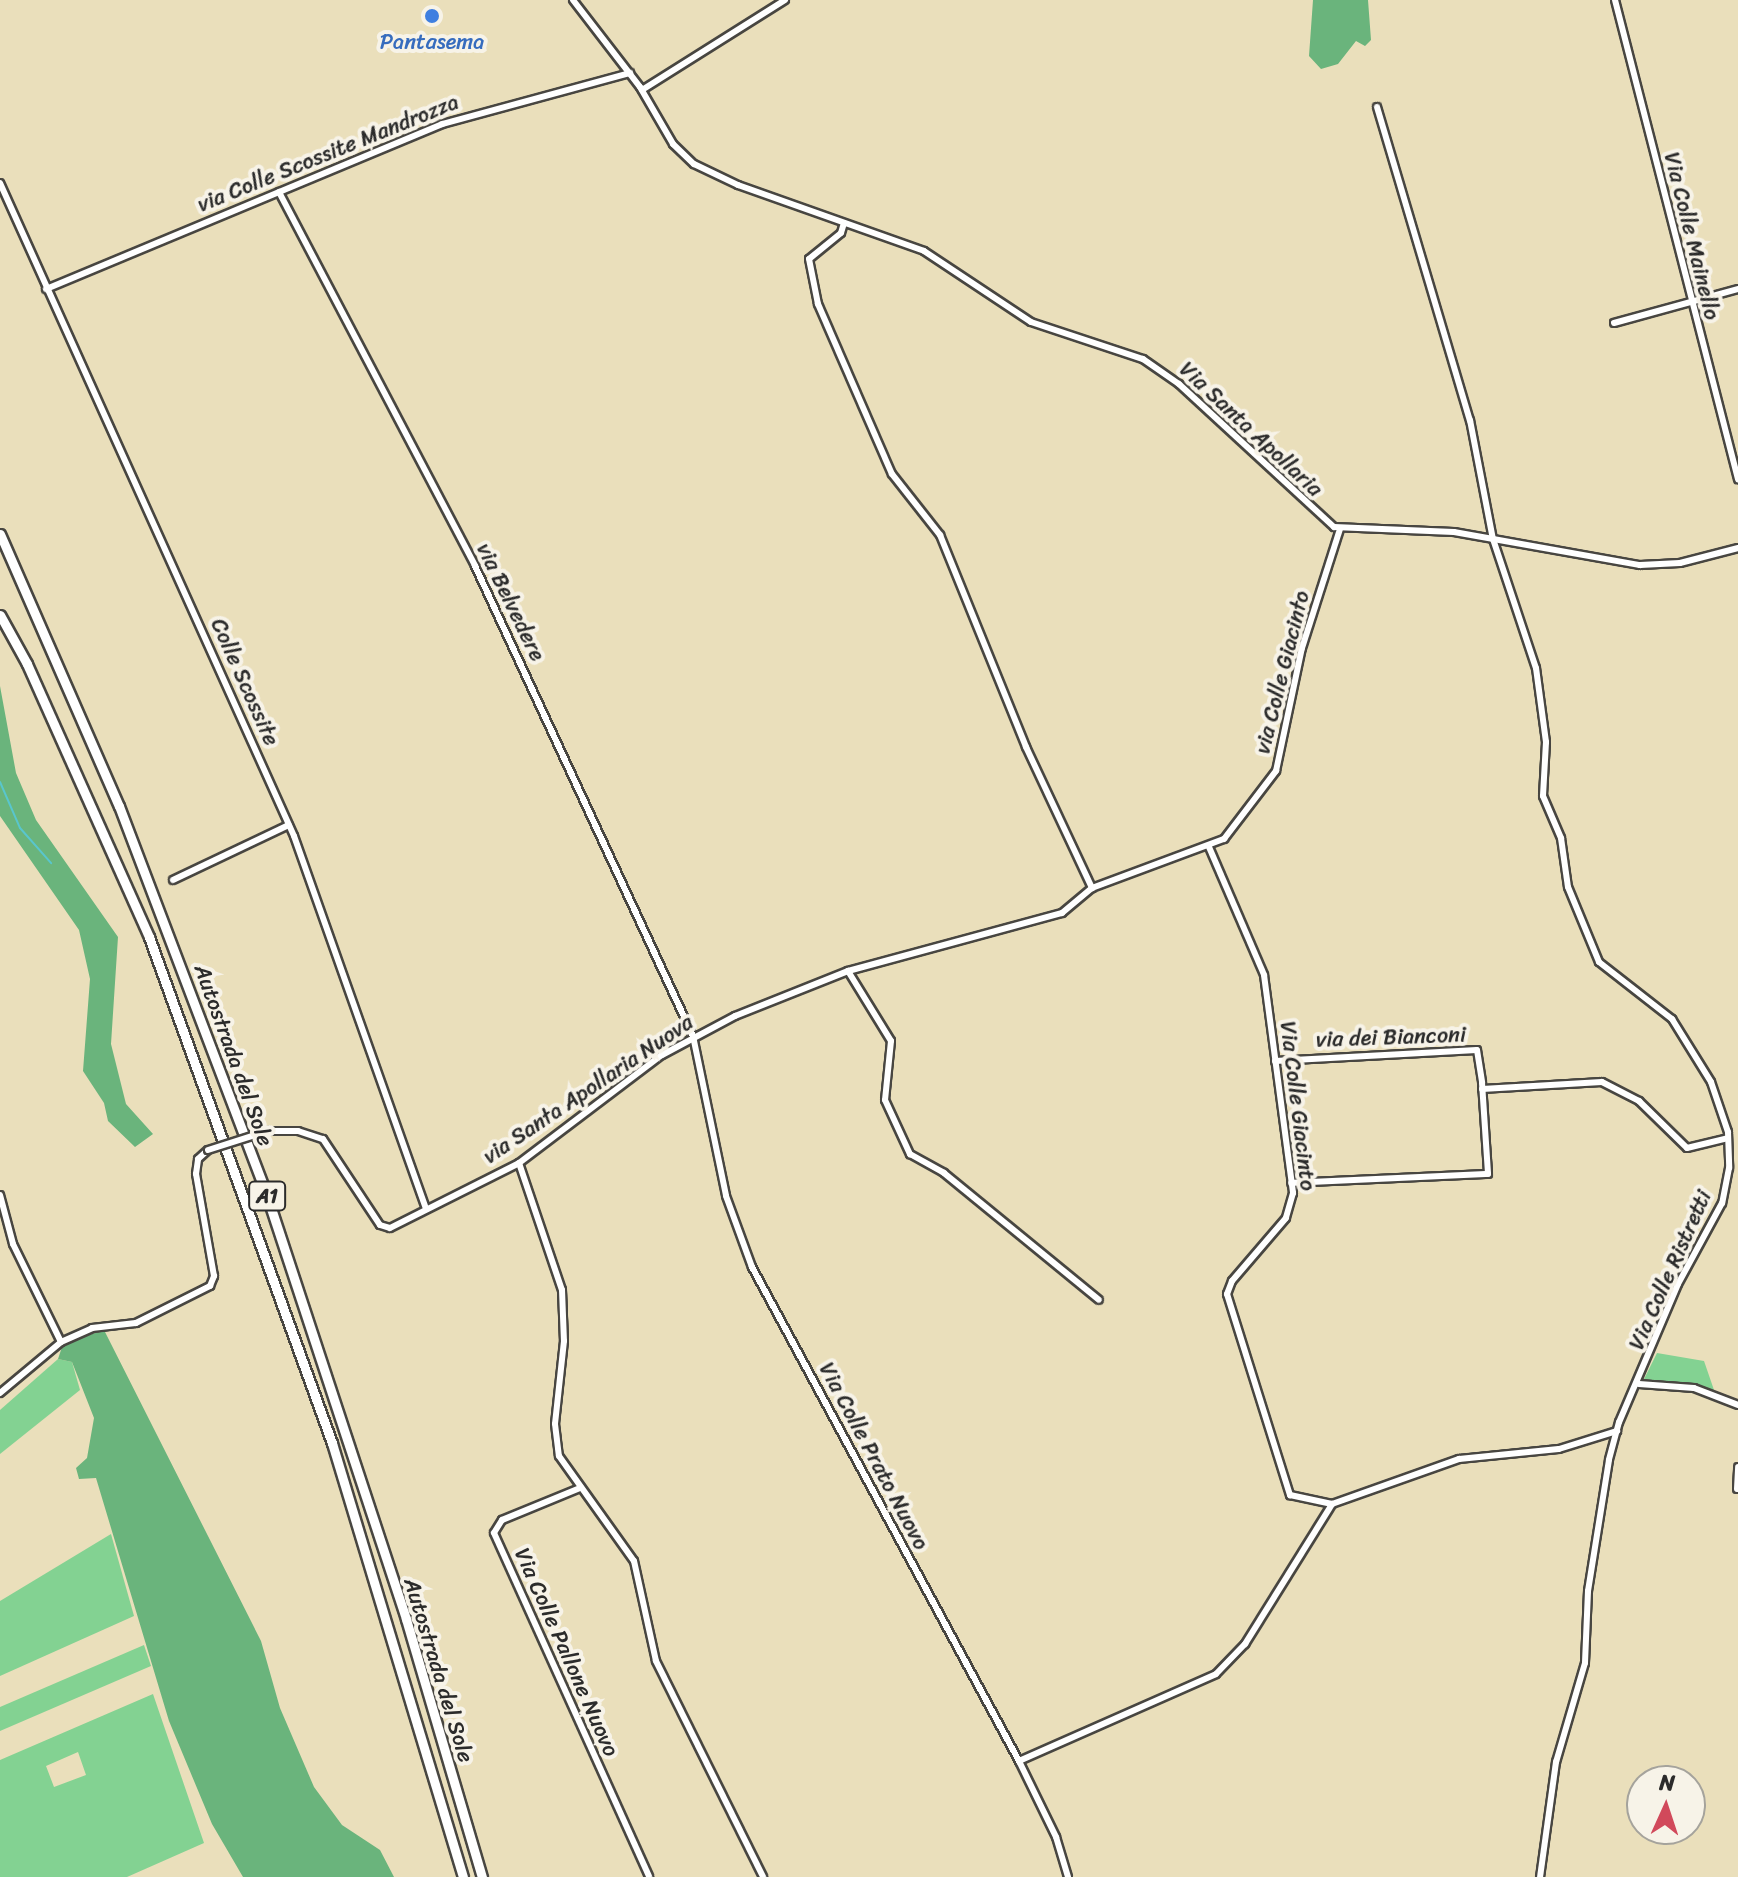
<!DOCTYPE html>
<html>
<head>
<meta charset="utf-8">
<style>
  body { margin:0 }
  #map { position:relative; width:1738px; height:1877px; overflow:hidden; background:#eadfbb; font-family:Sriracha,sans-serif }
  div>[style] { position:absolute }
  .green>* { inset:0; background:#83d292 }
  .forest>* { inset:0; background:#6ab47c }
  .stream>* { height:2px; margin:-1px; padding:0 1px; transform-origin:1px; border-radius:1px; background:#59c6cd }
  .roads { filter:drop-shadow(2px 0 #484641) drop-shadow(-2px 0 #484641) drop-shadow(0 2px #484641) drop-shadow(0 -2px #484641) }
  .minor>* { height:6px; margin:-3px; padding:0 3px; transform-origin:3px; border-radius:3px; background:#fff }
  .highway>* { height:9px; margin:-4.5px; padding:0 4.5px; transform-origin:4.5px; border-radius:4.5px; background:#fff }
  .bridges { filter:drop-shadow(2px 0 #484641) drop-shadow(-2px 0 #484641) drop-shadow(0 2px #484641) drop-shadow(0 -2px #484641) }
  .minor-bridge>* { height:6px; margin:-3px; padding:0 3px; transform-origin:3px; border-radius:3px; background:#fff }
  .dots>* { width:22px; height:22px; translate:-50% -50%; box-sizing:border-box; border:4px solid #f7f3e8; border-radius:50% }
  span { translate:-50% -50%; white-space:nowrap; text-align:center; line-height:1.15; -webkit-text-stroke:8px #f7f3e8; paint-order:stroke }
  .shield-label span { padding:2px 6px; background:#f7f3e8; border:2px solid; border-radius:6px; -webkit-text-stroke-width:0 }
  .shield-label { font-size:20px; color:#2b2b2b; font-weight:700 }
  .shop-label { font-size:22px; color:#366cbe }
  .street-label { font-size:22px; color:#2b2b2b }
  .north { position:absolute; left:1626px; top:1765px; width:80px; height:80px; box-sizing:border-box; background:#f7f3e8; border:2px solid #a5a39c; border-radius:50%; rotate:3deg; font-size:22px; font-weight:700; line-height:32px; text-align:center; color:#2b2b2b }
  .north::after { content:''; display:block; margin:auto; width:28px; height:36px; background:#d1495b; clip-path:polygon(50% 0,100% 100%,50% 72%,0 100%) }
</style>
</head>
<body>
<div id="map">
  <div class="green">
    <div style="clip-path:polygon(1657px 1353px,1704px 1361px,1714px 1390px,1644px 1379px)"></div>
    <div style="clip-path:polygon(58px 1359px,72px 1362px,80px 1390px,0 1454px,0 1410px)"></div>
    <div style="clip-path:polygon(111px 1534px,134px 1616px,0 1676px,0 1601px)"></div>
    <div style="clip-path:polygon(144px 1645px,151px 1666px,0 1731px,0 1707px)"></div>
    <div style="clip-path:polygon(evenodd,153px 1694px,204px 1843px,127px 1877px,0 1877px,0 1760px,153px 1694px,78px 1752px,86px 1775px,54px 1787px,46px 1766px,78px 1752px)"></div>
  </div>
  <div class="forest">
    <div style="clip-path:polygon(1313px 0,1368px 0,1371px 40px,1365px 46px,1356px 41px,1338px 64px,1321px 69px,1309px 56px)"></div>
    <div style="clip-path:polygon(0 686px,16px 773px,36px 820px,118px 937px,111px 1044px,126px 1104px,153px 1134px,135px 1147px,108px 1121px,104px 1103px,83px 1071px,90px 979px,79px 930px,0 816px)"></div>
    <div style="clip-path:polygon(104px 1330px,261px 1641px,280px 1708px,314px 1787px,342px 1825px,380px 1850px,394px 1877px,243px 1877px,212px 1824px,169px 1721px,96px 1478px,79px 1479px,76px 1468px,87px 1458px,94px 1418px,72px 1362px,58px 1359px,63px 1344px)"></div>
  </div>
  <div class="stream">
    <div style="left:0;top:782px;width:50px;rotate:66.5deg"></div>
    <div style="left:20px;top:828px;width:47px;rotate:48.5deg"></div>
  </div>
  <div class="roads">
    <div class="minor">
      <div style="left:573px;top:0;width:110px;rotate:52.4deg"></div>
      <div style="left:640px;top:87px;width:66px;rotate:59.9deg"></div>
      <div style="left:673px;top:144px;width:29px;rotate:44deg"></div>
      <div style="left:694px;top:164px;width:49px;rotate:25.5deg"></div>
      <div style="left:738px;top:185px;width:197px;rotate:19.5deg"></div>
      <div style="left:924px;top:251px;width:128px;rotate:33.6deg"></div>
      <div style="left:1031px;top:322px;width:118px;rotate:18.3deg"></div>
      <div style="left:1143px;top:359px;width:44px;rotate:34.8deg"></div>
      <div style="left:1179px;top:384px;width:211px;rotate:42.7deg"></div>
      <div style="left:1334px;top:527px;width:120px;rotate:2.4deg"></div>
      <div style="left:1454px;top:532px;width:189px;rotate:10.1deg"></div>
      <div style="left:1640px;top:565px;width:40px;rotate:-2.9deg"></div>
      <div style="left:1680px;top:563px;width:60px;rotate:-14.5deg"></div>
      <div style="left:1615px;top:0;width:495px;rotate:75.6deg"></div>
      <div style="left:642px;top:90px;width:169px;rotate:-32.2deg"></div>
      <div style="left:1377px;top:107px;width:327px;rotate:73.5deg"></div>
      <div style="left:1470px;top:420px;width:121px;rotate:79.1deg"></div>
      <div style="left:1493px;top:539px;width:136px;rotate:71.6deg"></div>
      <div style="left:1536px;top:668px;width:75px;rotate:82.3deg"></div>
      <div style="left:1546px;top:742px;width:54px;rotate:93.2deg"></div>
      <div style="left:1543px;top:796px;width:46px;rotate:66.8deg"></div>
      <div style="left:1561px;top:838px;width:49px;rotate:81.9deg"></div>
      <div style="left:1568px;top:887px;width:81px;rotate:67.5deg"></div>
      <div style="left:1599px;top:962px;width:93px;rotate:38deg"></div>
      <div style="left:1672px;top:1019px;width:74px;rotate:58.2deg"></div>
      <div style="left:1711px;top:1082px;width:53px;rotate:71.2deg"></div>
      <div style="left:1728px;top:1132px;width:36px;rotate:88deg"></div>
      <div style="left:1729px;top:1168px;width:36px;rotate:101deg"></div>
      <div style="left:1722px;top:1203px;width:92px;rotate:118.5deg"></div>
      <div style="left:1678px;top:1284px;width:150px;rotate:113.1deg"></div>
      <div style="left:1619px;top:1422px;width:39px;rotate:105deg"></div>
      <div style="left:1609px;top:1460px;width:133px;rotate:99.1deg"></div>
      <div style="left:1588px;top:1591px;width:72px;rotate:92.4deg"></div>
      <div style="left:1585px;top:1663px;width:103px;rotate:106.3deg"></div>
      <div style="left:1556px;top:1762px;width:116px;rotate:97.9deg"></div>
      <div style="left:0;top:183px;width:716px;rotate:65.76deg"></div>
      <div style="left:294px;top:836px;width:396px;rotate:70.5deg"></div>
      <div style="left:279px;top:192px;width:422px;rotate:62.3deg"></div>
      <div style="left:475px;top:566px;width:518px;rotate:65.12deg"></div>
      <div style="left:693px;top:1036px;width:163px;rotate:78.3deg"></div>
      <div style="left:726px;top:1196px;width:76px;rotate:69.9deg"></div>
      <div style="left:752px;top:1267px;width:562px;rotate:61.61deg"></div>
      <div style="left:1019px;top:1761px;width:85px;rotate:64deg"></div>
      <div style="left:1056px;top:1837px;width:42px;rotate:73.3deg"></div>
      <div style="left:844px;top:223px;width:10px;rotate:107deg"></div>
      <div style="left:841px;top:233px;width:41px;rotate:140.9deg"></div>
      <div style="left:809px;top:259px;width:46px;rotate:78.7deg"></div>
      <div style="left:818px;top:304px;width:185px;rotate:66.5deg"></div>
      <div style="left:892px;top:474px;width:78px;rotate:51.8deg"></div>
      <div style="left:940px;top:535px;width:229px;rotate:67.9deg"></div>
      <div style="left:1026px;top:747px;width:156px;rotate:64.9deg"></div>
      <div style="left:46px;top:289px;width:429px;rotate:-22.6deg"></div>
      <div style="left:442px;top:124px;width:195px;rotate:-15.2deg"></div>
      <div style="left:1614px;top:323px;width:129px;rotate:-15.3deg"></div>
      <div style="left:1209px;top:847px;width:139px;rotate:66.7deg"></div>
      <div style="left:1264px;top:975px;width:220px;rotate:82.4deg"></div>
      <div style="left:1293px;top:1193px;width:26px;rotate:106deg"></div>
      <div style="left:1286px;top:1218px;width:83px;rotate:130.6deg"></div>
      <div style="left:1232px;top:1281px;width:14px;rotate:111deg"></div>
      <div style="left:1227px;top:1294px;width:211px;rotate:72.6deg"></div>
      <div style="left:1290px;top:1495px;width:43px;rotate:12.1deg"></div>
      <div style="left:1332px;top:1504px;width:135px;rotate:-19.5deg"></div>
      <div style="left:1459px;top:1459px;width:100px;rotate:-5.7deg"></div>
      <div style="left:1559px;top:1449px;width:61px;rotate:-17.2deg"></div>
      <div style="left:173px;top:880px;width:128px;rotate:-25.4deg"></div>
      <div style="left:848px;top:971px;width:82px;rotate:58.4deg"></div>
      <div style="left:891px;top:1041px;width:59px;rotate:95.8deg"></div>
      <div style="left:885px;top:1100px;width:60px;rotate:65.2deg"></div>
      <div style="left:910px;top:1154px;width:39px;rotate:29deg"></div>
      <div style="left:944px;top:1173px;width:200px;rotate:39.3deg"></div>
      <div style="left:1275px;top:1061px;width:202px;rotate:-3.1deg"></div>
      <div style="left:1477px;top:1050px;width:33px;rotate:81deg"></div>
      <div style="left:1482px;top:1083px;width:91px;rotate:86.2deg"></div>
      <div style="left:1488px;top:1174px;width:197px;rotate:177.4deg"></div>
      <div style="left:1482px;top:1089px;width:120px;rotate:-3.3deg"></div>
      <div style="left:1602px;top:1082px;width:42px;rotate:27.2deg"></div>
      <div style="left:1639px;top:1101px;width:67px;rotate:44.4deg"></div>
      <div style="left:1687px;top:1148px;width:42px;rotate:-13.7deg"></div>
      <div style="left:268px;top:1131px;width:30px"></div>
      <div style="left:298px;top:1131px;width:26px;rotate:18deg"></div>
      <div style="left:323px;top:1139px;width:103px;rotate:56.5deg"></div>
      <div style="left:380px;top:1225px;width:10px;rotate:17deg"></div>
      <div style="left:390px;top:1228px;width:144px;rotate:-26.7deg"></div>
      <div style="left:519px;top:1163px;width:179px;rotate:-37.1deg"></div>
      <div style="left:662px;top:1055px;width:83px;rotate:-28.1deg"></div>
      <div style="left:735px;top:1016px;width:122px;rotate:-21.7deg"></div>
      <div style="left:848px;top:971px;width:222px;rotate:-15.2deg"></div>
      <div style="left:1062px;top:913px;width:39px;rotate:-40deg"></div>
      <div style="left:1092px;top:888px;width:141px;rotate:-20.4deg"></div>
      <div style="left:1224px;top:839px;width:86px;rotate:-52.6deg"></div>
      <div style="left:1276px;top:771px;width:126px;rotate:-78.1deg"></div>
      <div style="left:1302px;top:648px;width:125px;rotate:-72.3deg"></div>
      <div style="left:519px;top:1163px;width:134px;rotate:71.3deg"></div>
      <div style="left:562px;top:1290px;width:51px;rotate:87.8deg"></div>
      <div style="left:564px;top:1341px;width:83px;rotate:96.2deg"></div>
      <div style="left:555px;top:1424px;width:32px;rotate:83deg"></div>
      <div style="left:559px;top:1456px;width:129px;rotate:54.5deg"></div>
      <div style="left:634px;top:1561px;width:102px;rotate:77.6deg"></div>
      <div style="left:656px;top:1661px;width:241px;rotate:63.6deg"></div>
      <div style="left:0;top:1195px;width:51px;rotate:75.1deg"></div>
      <div style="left:13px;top:1244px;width:109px;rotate:63.9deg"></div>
      <div style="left:1639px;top:1384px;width:55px;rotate:4.2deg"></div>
      <div style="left:1694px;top:1388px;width:47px;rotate:21.1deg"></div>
      <div style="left:0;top:1393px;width:80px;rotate:-39.9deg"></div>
      <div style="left:61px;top:1342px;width:34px;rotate:-24deg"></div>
      <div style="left:92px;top:1328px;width:44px;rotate:-6.5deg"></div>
      <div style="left:136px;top:1323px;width:83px;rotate:-26.6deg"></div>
      <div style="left:210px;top:1286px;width:11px;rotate:-68deg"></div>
      <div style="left:214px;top:1276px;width:104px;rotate:-100deg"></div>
      <div style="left:196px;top:1174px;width:15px;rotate:-82deg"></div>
      <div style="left:198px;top:1159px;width:13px;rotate:-42deg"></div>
      <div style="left:580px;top:1488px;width:84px;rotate:157.7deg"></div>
      <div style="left:502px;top:1520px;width:15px;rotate:122deg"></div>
      <div style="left:494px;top:1533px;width:377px;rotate:65.7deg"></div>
      <div style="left:1737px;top:1489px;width:22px;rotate:-87deg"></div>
      <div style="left:1019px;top:1761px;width:215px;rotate:-23.8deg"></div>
      <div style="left:1216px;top:1674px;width:42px;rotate:-46deg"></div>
      <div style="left:1245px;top:1644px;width:165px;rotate:-58.1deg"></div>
    </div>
    <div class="highway">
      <div style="left:0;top:534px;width:297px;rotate:66.4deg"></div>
      <div style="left:119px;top:806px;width:420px;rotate:69.2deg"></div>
      <div style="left:268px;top:1199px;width:442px;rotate:71.8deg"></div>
      <div style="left:406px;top:1619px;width:269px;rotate:73.6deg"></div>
      <div style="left:0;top:615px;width:56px;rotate:61.1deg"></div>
      <div style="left:27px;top:664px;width:299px;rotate:65.9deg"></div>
      <div style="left:149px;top:937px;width:538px;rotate:70.12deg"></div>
      <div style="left:332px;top:1443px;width:453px;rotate:73.2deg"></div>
    </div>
  </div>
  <div class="bridges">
    <div class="minor-bridge">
      <div style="left:208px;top:1150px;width:63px;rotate:-17.6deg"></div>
    </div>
  </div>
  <div class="dots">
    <div style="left:432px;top:16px;background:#3f7fe0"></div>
  </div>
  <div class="shield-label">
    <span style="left:267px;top:1196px">A1</span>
  </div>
  <div class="shop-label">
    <span style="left:432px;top:42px">Pantasema</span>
  </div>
  <div class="street-label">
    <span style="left:328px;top:153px;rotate:-22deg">via Colle Scossite Mandrozza</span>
    <span style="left:1692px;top:236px;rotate:76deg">Via Colle Mainello</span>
    <span style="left:1251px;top:429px;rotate:43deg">Via Santa Apollaria</span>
    <span style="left:511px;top:602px;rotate:64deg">via Belvedere</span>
    <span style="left:1282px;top:672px;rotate:-76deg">via Colle Giacinto</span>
    <span style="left:245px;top:682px;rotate:66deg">Colle Scossite</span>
    <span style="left:1391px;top:1037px;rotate:-2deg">via dei Bianconi</span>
    <span style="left:234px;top:1055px;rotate:70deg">Autostrada del Sole</span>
    <span style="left:588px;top:1089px;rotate:-34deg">via Santa Apollaria Nuova</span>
    <span style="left:1298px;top:1106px;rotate:83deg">Via Colle Giacinto</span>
    <span style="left:1670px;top:1270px;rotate:-66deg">Via Colle Ristretti</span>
    <span style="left:874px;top:1456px;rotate:62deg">Via Colle Prato Nuovo</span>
    <span style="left:567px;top:1652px;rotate:66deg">Via Colle Pallone Nuovo</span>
    <span style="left:439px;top:1670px;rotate:73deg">Autostrada del Sole</span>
  </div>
  <div class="north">N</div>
</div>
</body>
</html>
